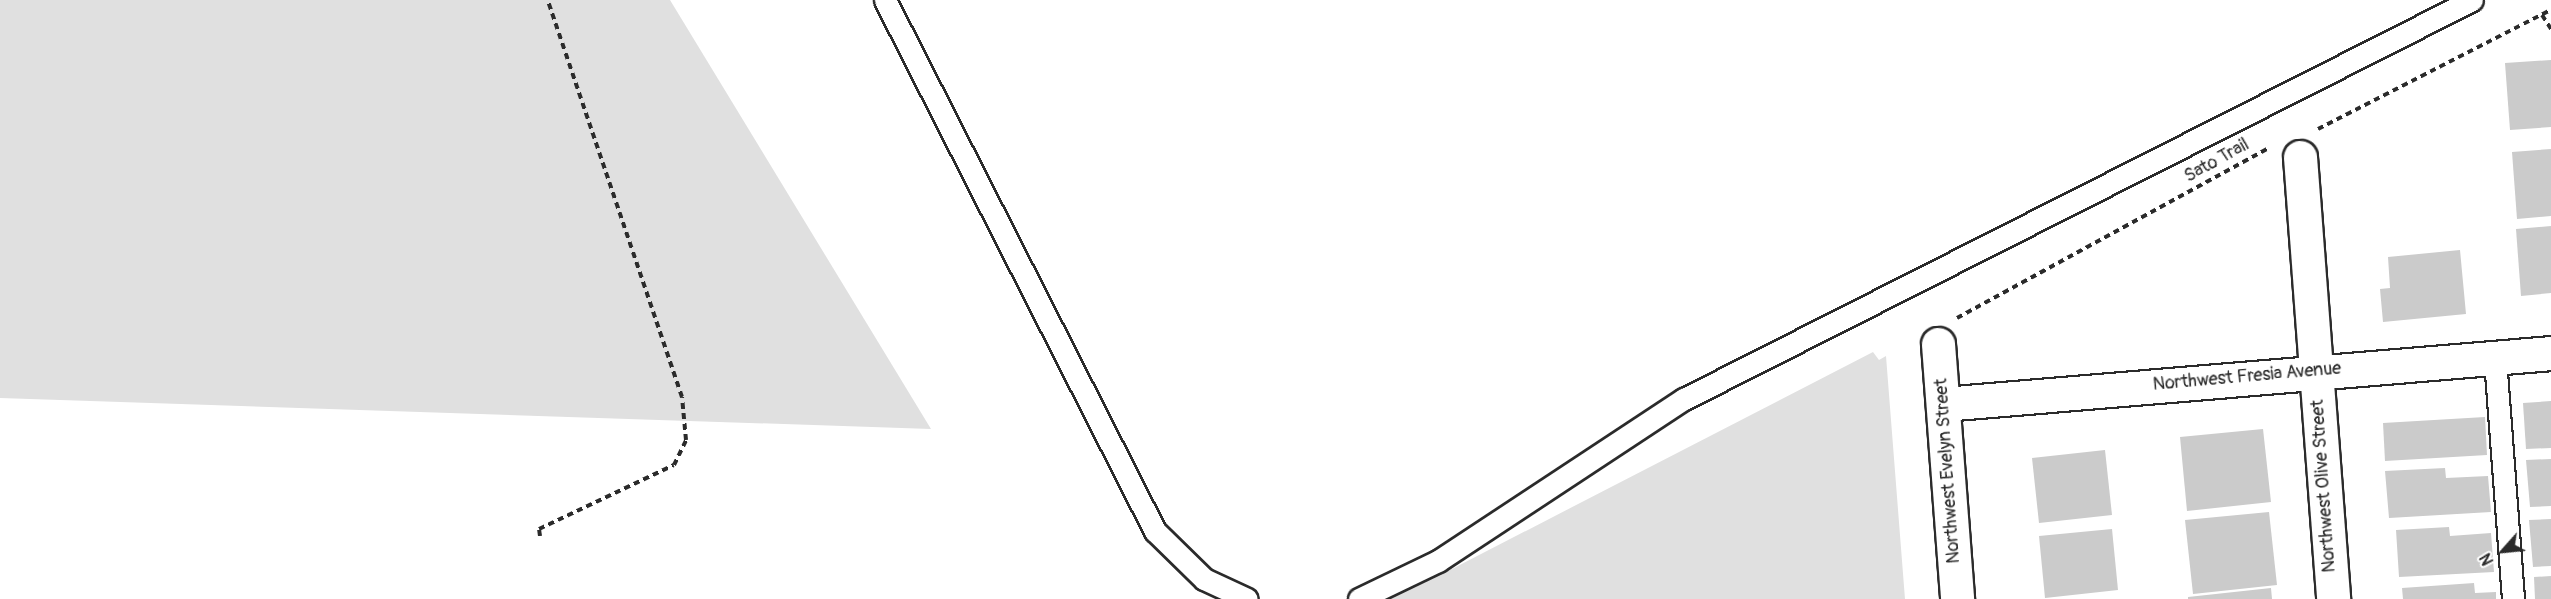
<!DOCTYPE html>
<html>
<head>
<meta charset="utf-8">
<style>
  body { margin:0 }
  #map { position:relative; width:2551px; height:599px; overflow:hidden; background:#fff; font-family:Pangolin,sans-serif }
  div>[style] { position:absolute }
  .green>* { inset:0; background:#e0e0e0 }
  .building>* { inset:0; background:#cbcbcb }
  .path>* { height:4px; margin-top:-2px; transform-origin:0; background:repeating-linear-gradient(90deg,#2b2b2b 0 6px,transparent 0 10.5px) }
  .roads { filter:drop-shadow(2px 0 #2b2b2b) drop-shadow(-2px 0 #2b2b2b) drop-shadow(0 2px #2b2b2b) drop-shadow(0 -2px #2b2b2b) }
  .service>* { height:21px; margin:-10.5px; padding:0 10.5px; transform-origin:10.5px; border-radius:10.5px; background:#fff }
  .minor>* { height:33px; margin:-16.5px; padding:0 16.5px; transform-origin:16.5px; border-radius:16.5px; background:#fff }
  span { translate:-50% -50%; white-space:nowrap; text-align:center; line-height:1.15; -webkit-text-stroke:4.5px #fff; paint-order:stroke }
  .street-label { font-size:18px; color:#2b2b2b }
  .north { position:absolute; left:2473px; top:521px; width:60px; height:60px; -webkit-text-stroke:4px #fff; paint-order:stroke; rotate:243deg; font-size:16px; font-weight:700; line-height:24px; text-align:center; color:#2b2b2b }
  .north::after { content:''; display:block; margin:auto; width:21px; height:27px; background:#2b2b2b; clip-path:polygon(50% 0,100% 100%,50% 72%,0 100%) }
</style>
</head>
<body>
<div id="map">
  <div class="green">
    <div style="clip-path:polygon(0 0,670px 0,931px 429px,0 398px)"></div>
    <div style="clip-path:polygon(1873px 352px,1879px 360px,1886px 356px,1905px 599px,1370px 599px,1450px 563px,1452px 569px)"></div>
  </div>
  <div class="building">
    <div style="clip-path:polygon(2551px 60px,2551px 127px,2510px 130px,2505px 63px)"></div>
    <div style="clip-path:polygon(2551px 149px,2551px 216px,2517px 219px,2512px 152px)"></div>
    <div style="clip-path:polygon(2551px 226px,2551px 293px,2521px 296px,2516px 229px)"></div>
    <div style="clip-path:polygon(2460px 250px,2466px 314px,2383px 322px,2380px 289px,2390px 288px,2388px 257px)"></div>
    <div style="clip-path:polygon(2551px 401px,2551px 448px,2526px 449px,2523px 403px)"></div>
    <div style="clip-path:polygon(2485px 417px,2487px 455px,2385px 461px,2383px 423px)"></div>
    <div style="clip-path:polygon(2263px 429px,2271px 502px,2187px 511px,2180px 437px)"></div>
    <div style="clip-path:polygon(2105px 450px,2112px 515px,2039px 523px,2032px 458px)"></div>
    <div style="clip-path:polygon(2551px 459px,2551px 506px,2530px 507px,2526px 460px)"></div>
    <div style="clip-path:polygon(2445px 468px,2446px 478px,2488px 476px,2491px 512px,2389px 518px,2385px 471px)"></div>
    <div style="clip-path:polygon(2269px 512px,2277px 585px,2193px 594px,2185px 520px)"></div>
    <div style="clip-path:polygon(2551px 519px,2551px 566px,2533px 567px,2529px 520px)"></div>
    <div style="clip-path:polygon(2449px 527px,2450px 536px,2491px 533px,2494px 572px,2399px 577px,2396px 530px)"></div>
    <div style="clip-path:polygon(2112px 529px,2118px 590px,2045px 598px,2039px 536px)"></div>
    <div style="clip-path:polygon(2551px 576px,2551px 599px,2535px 599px,2534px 577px)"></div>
    <div style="clip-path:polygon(2474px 583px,2475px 593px,2496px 592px,2496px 599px,2403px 599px,2402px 588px)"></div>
    <div style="clip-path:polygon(2271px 588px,2272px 599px,2188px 599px,2188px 597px)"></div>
  </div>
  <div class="path">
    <div style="left:2542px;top:15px;width:17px;rotate:57deg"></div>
    <div style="left:2318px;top:129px;width:262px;rotate:-27.1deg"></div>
    <div style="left:1957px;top:318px;width:353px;rotate:-28.6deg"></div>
    <div style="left:540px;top:536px;width:7px;rotate:-98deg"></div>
    <div style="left:539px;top:529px;width:149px;rotate:-25.4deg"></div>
    <div style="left:674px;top:465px;width:28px;rotate:-64deg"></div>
    <div style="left:686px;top:440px;width:43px;rotate:-95.3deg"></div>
    <div style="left:682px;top:397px;width:419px;rotate:-108.7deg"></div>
  </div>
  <div class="roads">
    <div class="service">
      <div style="left:885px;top:0;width:596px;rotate:63.05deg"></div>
      <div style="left:1155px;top:531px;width:69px;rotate:44.4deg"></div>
      <div style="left:1204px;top:579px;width:47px;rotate:24.9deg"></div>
      <div style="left:2495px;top:359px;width:241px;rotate:85.7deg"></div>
      <div style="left:1359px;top:599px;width:88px;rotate:-25.7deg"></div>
      <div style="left:1438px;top:561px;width:295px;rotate:-33.4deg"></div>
      <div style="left:1684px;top:399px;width:883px;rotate:-26.86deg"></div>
    </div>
    <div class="minor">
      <div style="left:2300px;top:157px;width:443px;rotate:85.7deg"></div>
      <div style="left:1938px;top:344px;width:256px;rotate:85.7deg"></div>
      <div style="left:1943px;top:404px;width:610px;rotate:-4.79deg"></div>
    </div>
  </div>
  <div class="street-label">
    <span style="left:2217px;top:161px;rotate:-29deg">Sato Trail</span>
    <span style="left:2247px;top:377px;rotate:-5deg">Northwest Fresia Avenue</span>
    <span style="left:1948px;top:471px;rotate:-94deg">Northwest Evelyn Street</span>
    <span style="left:2324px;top:486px;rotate:-94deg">Northwest Olive Street</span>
  </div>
  <div class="north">N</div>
</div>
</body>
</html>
